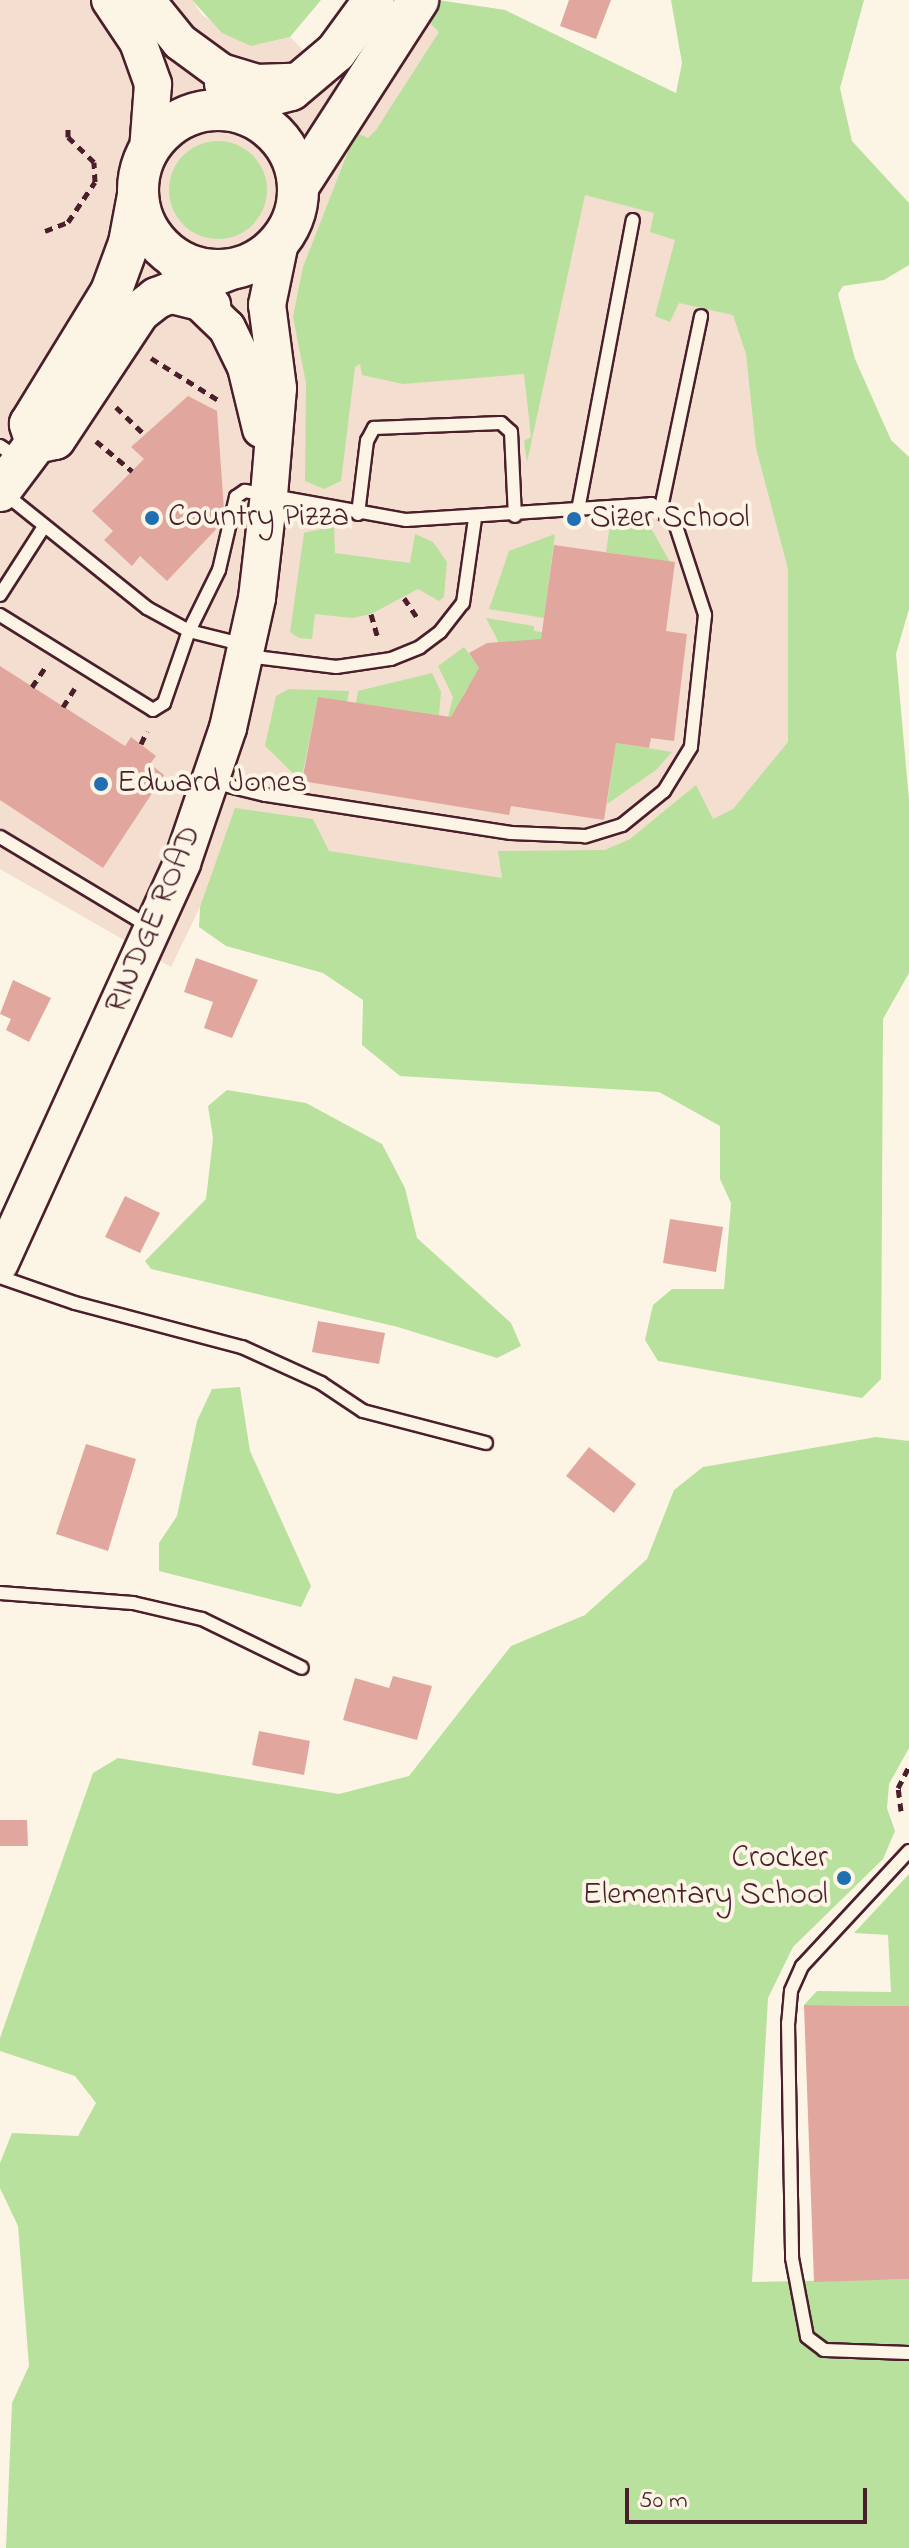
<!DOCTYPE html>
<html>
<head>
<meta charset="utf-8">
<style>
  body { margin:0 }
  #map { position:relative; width:909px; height:2548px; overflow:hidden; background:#fcf5e5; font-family:"Indie Flower",sans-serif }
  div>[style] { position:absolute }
  .built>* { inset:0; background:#f4ded0 }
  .green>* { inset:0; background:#b8e19d }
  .round { border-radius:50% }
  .building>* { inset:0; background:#e1a79f }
  .path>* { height:5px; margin-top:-2.5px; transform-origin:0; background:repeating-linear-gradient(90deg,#4a1f2b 0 8px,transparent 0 14px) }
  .roads { filter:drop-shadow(2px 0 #4a1f2b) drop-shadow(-2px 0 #4a1f2b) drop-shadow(0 2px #4a1f2b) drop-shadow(0 -2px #4a1f2b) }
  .lane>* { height:12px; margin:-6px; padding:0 6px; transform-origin:6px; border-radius:6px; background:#fcf5e5 }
  .secondary>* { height:36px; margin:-18px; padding:0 18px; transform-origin:18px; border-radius:18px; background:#fcf5e5 }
  .primary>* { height:40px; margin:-20px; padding:0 20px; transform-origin:20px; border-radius:20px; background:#fcf5e5 }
  .primary>.ring { margin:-20px; padding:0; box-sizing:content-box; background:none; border:40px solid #fcf5e5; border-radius:50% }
  .dots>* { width:22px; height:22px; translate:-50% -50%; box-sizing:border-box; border:4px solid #fcf5e5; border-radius:50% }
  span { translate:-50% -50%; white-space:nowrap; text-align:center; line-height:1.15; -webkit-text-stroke:8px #fcf5e5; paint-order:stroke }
  .poi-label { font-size:32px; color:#4a1f2b }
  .left { translate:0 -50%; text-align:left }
  .right { translate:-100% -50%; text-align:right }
  .street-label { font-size:32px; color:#4a1f2b }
  .scale { position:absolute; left:625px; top:2488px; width:242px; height:36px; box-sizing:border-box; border:4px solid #4a1f2b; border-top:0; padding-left:10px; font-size:24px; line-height:28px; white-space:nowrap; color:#4a1f2b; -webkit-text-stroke:6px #fcf5e5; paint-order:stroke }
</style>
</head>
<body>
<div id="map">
  <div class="built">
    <div style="clip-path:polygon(0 0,192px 0,202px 15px,251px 46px,290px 37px,351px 98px,437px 0,505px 10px,814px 264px,883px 1019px,200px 907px,171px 967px,0 869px)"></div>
  </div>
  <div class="green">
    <div style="clip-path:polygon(192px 0,321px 0,290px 37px,251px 46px,222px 33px)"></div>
    <div style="clip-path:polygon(437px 0,505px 10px,676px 93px,682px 63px,671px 0,864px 0,840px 88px,852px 141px,909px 203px,909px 265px,884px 280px,843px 286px,838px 294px,855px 359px,891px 440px,909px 457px,909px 609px,896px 654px,909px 800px,909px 973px,883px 1019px,881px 1379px,862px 1398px,658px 1361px,645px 1340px,653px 1305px,672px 1289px,724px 1289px,731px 1203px,720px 1179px,720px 1126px,659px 1092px,400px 1076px,362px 1045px,363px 1000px,323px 973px,226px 946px,199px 927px,200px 907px,235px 808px,313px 819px,329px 851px,502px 878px,498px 851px,605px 850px,630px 839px,696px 785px,713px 819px,733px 809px,788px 742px,788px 569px,756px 448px,746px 354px,733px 315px,679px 303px,670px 322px,655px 316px,675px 240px,650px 232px,654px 213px,585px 195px,527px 462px,524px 441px,531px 437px,524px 374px,403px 384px,362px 375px,360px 364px,355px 367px,341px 481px,324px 489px,305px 481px,306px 383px,293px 317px,303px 267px,349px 149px,359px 134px,368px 138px,376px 130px,439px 32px,425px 18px)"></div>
    <div class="round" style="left:169px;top:141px;width:98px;height:98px"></div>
    <div style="clip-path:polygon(610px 525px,643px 525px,652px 530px,670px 562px,606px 552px)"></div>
    <div style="clip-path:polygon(334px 526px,335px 553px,410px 563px,415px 534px,433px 542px,447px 562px,444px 597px,439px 601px,418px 589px,371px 614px,352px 618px,315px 614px,312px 639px,299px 638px,290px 632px,304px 533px)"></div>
    <div style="clip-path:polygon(555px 534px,544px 618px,489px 609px,509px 551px)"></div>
    <div style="clip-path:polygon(486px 618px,534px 626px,534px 631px,542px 632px,541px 640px,499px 643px)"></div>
    <div style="clip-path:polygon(464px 647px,482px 671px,465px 691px,456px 718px,448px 717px,453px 697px,438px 666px)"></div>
    <div style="clip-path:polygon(432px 673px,441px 692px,439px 715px,356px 703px,358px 691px)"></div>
    <div style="clip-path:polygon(289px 689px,349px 691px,347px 702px,318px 698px,301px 781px,265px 746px,276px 696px)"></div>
    <div style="clip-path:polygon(616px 743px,672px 752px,656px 770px,607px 804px)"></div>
    <div style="clip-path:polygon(227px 1090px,306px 1103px,382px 1144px,405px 1188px,417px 1238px,511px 1323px,521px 1346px,497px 1358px,398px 1327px,151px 1269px,145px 1261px,206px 1199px,213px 1138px,208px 1106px)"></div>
    <div style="clip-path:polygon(240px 1387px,250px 1451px,311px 1586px,301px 1607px,159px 1571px,159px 1543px,177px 1516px,197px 1421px,212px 1389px)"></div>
    <div style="clip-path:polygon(876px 1437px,909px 1441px,909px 1748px,889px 1784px,887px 1808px,895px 1831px,883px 1859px,793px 1947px,768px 1998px,752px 2282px,909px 2279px,909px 2548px,6px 2548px,12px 2403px,29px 2366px,18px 2226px,0 2188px,0 2163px,12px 2133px,78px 2136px,96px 2103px,75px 2076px,0 2051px,0 2038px,93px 1773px,118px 1758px,339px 1794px,409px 1776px,511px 1646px,585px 1615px,647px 1559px,674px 1490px,703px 1467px)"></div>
    <div style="clip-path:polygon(909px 1874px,909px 2006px,804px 2005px,817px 1991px,891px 1992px,888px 1935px,854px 1933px)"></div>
  </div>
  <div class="building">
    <div style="clip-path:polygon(569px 0,611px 0,596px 39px,560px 26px)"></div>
    <div style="clip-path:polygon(188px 396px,217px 411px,224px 510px,221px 524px,167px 581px,140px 556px,132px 566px,104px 540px,113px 531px,92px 511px,144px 459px,131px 447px)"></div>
    <div style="clip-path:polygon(554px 545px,675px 562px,666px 631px,687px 634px,674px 741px,651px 738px,649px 748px,616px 743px,604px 820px,511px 806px,509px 815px,302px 781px,318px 697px,451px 717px,479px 668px,469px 653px,487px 643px,541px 639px)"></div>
    <div style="clip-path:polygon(0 666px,125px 746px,131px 737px,156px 756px,150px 764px,164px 775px,103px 868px,0 800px)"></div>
    <div style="clip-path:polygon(196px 958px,258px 980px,232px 1038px,204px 1028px,213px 1002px,184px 992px)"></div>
    <div style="clip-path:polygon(13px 980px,51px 998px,29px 1042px,6px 1030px,11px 1019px,0 1014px)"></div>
    <div style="clip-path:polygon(125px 1196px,160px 1213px,140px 1253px,105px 1237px)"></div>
    <div style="clip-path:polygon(670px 1219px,723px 1227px,716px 1272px,663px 1263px)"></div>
    <div style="clip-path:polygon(318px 1321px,385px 1333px,379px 1364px,312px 1352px)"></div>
    <div style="clip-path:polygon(86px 1444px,136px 1459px,108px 1551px,56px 1534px)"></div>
    <div style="clip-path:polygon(589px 1447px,636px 1484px,614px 1513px,566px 1476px)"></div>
    <div style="clip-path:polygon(393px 1676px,432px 1686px,417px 1740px,343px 1720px,355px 1678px,389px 1688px)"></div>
    <div style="clip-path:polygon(259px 1731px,310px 1741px,304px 1775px,252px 1765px)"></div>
    <div style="clip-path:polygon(0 1820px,27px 1820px,28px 1846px,0 1846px)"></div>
    <div style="clip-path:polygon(804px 2005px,909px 2006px,909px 2279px,814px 2282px)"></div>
  </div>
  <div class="path">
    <div style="left:45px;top:231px;width:25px;rotate:-21deg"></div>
    <div style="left:68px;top:222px;width:48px;rotate:-56deg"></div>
    <div style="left:95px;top:182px;width:20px;rotate:-93deg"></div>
    <div style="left:94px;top:162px;width:36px;rotate:-136deg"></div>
    <div style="left:68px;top:137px;width:13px;rotate:-90deg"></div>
    <div style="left:151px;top:358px;width:79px;rotate:32.1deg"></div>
    <div style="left:116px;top:407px;width:39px;rotate:44deg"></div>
    <div style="left:96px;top:441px;width:47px;rotate:39.8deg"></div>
    <div style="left:404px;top:598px;width:27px;rotate:56deg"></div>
    <div style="left:371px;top:614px;width:26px;rotate:74deg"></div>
    <div style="left:32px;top:687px;width:23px;rotate:-56deg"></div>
    <div style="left:63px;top:707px;width:22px;rotate:-58deg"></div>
    <div style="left:141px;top:744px;width:14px;rotate:-65deg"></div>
    <div style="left:901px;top:1811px;width:23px;rotate:-97deg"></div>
    <div style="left:898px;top:1788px;width:25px;rotate:-63deg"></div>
  </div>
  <div class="roads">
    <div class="lane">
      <div style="left:0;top:446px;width:23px;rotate:34deg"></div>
      <div style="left:4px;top:493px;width:184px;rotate:38.8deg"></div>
      <div style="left:147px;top:608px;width:48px;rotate:28.7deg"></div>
      <div style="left:189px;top:631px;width:54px;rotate:14deg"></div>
      <div style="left:661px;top:508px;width:196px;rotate:-78.2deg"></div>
      <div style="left:578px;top:510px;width:295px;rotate:-79.3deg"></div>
      <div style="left:358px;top:514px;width:74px;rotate:-83deg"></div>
      <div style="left:367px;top:441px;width:15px;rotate:-62deg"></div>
      <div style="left:374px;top:428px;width:127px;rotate:-2.3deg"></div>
      <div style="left:501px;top:423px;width:13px;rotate:42deg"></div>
      <div style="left:511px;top:432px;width:84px;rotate:87.3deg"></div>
      <div style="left:0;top:595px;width:80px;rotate:-57.3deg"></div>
      <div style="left:0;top:615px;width:180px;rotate:31.8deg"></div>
      <div style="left:153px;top:710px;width:13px;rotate:-32deg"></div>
      <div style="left:164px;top:703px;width:76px;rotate:-70.9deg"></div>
      <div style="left:189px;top:631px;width:68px;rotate:-63.8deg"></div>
      <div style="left:219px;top:570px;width:75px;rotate:-76.9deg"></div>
      <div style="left:236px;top:497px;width:11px;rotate:-34deg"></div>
      <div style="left:245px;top:491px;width:164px;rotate:10.2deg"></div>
      <div style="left:406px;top:520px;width:246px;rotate:-3.7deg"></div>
      <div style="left:651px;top:504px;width:31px;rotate:38deg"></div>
      <div style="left:675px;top:523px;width:97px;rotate:71.9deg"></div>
      <div style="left:705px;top:615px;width:133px;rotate:96.1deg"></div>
      <div style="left:691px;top:747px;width:52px;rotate:121.5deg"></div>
      <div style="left:664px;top:791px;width:54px;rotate:141deg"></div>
      <div style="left:622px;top:825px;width:39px;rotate:163deg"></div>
      <div style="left:585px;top:836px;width:74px;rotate:-177.7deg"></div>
      <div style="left:511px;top:833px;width:249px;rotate:-171.2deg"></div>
      <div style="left:265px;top:795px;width:55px;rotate:-166.2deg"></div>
      <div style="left:247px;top:656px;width:90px;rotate:7deg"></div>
      <div style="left:336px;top:667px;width:56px;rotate:-8.3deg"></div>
      <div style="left:391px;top:659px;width:31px;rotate:-22deg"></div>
      <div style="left:420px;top:647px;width:25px;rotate:-37deg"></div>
      <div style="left:440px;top:632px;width:37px;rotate:-52deg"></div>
      <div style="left:463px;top:603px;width:85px;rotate:-81.9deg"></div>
      <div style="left:0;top:837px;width:173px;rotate:31deg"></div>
      <div style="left:0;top:1277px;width:79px;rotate:19.1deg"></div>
      <div style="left:75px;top:1303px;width:173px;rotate:14.8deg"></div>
      <div style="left:242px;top:1347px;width:87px;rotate:24.5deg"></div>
      <div style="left:321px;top:1383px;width:50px;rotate:33.7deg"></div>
      <div style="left:363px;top:1411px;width:127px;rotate:14.6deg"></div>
      <div style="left:0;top:1593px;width:133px;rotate:4.3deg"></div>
      <div style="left:133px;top:1603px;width:71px;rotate:13.1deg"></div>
      <div style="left:202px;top:1619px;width:111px;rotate:26.1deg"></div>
      <div style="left:909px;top:1851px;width:157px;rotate:132.9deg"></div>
      <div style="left:802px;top:1966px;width:27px;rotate:114deg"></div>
      <div style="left:791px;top:1991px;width:32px;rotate:95deg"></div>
      <div style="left:788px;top:2023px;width:235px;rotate:89deg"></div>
      <div style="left:792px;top:2258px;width:80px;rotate:79.2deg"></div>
      <div style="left:807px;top:2337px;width:21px;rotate:37deg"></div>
      <div style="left:824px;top:2350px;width:85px;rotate:2deg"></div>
    </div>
    <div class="secondary">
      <div style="left:110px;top:0;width:50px;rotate:56.3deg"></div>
      <div style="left:138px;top:42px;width:45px;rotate:70.3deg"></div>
      <div style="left:153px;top:84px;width:66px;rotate:94.3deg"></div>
      <div style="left:146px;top:0;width:54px;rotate:51deg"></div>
      <div style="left:180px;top:42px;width:51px;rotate:36.2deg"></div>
      <div style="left:221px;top:72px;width:37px;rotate:17deg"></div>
      <div style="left:256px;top:83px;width:37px;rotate:-2deg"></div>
      <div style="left:223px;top:84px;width:67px;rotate:43.2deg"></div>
      <div style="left:167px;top:252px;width:70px;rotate:49.7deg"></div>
      <div style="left:168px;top:294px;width:33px;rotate:14deg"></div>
      <div style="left:200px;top:302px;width:37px;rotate:44deg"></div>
      <div style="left:227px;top:328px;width:43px;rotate:64deg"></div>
      <div style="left:246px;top:367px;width:64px;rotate:76.4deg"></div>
      <div style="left:0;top:1263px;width:439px;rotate:-65.5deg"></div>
      <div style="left:182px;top:863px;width:143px;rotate:-71.2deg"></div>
      <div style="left:228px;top:728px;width:133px;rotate:-77.4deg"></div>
      <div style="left:257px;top:598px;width:104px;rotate:-83.4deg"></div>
      <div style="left:269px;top:495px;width:107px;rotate:-85.2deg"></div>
      <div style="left:278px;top:388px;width:84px;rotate:-97.5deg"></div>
      <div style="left:267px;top:305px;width:64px;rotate:-78.3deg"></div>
    </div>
    <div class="primary">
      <div style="left:221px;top:108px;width:72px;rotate:-14.4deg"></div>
      <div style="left:291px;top:90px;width:59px;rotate:-40.2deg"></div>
      <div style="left:336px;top:52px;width:64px;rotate:-53.8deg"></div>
      <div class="ring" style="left:138px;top:110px;width:120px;height:120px"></div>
      <div style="left:299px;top:185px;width:220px;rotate:-57.2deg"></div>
      <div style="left:36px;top:443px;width:20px;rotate:-108deg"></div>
      <div style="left:30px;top:424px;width:155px;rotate:-58.5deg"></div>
      <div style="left:111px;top:292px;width:52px;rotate:-69.8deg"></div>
      <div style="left:129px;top:243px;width:49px;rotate:-79.4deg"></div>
      <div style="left:0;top:491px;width:60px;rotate:-53.1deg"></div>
      <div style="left:36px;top:443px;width:19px;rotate:-12deg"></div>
      <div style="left:55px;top:439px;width:152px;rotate:-56.5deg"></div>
      <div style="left:139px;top:312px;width:23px;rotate:-38deg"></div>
      <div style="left:157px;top:298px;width:76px;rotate:-21.5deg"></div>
    </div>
  </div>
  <div class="dots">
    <div style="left:152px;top:518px;background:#1f6fb2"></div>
    <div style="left:574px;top:519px;background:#1f6fb2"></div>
    <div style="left:101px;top:784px;background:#1f6fb2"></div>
    <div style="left:844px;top:1878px;background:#1f6fb2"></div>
  </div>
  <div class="poi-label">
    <span class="left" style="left:168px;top:518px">Country Pizza</span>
    <span class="left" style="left:590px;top:519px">Sizer School</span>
    <span class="left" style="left:117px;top:784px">Edward Jones</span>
    <span class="right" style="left:828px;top:1878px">Crocker<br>Elementary School</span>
  </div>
  <div class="street-label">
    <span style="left:155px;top:920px;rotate:-67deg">RINDGE ROAD</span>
  </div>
  <div class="scale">50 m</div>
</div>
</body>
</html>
